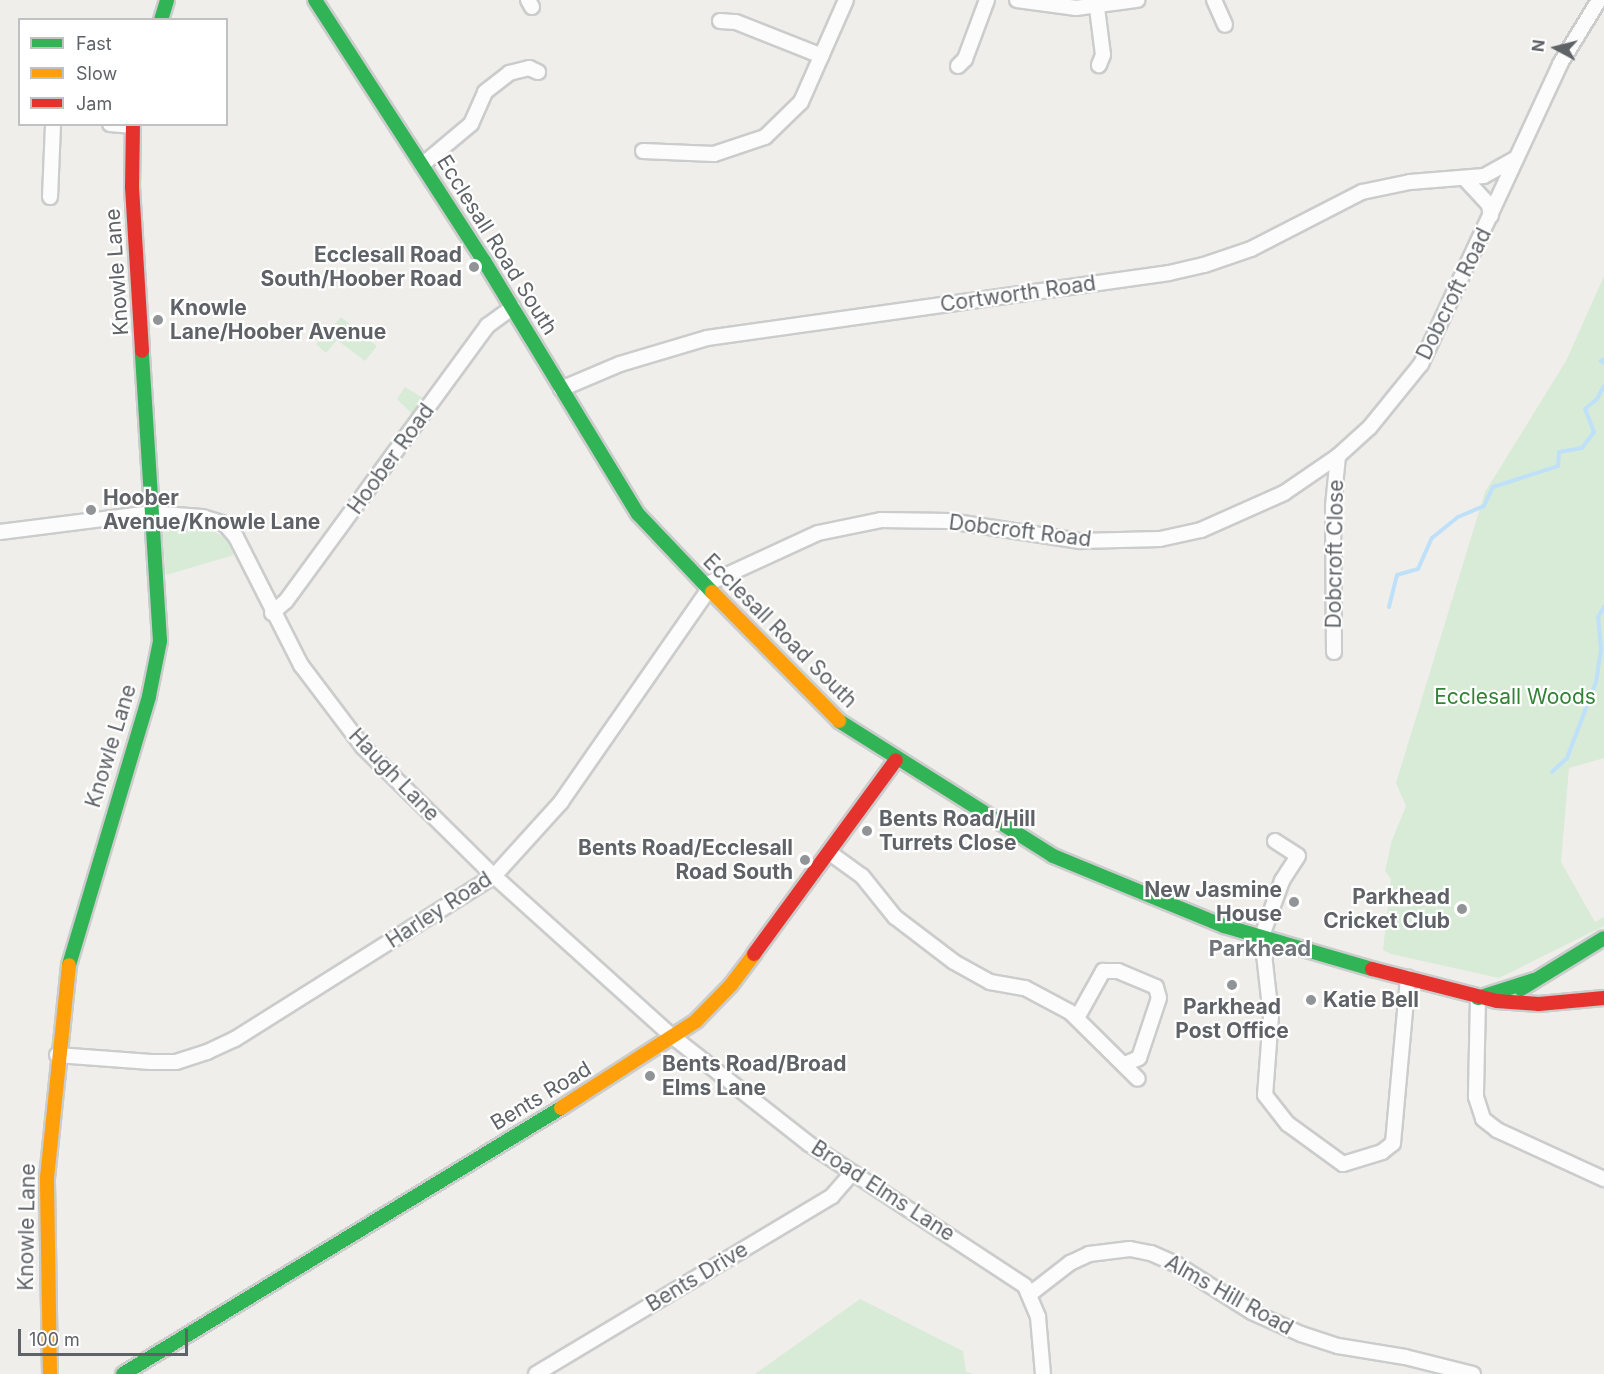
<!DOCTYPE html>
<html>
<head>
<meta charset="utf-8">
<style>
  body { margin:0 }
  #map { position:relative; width:1604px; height:1374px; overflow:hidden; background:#efeeea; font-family:Inter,sans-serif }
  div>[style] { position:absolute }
  .green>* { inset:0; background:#d8ebd6 }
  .stream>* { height:4px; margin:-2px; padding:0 2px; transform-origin:2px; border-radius:2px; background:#bfe0f9 }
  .roads { filter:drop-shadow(2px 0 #cbcccc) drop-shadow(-2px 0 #cbcccc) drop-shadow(0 2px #cbcccc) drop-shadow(0 -2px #cbcccc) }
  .street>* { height:14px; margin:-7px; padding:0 7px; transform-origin:7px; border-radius:7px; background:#fdfcfc }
  .fast>* { height:14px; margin:-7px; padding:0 7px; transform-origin:7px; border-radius:7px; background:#30b455 }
  .slow>* { height:14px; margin:-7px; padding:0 7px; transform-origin:7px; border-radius:7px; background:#ff9f0a }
  .jam>* { height:14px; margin:-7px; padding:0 7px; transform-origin:7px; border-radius:7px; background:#e5322d }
  .dots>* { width:16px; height:16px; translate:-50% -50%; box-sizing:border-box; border:3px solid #fff; border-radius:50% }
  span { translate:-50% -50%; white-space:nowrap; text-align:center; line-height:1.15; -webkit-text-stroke:4.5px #fff; paint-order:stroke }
  .street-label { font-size:21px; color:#5f6368 }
  .poi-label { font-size:21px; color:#5f6368; font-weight:700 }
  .right { translate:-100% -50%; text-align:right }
  .left { translate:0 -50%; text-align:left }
  .park-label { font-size:21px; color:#348238 }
  .neighbourhood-label { font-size:22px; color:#70757a; font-weight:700 }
  .legend { position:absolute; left:18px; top:18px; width:210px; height:108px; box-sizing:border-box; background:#fff; border:2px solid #bfc1c3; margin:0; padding:8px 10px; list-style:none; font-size:18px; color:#5f6368 }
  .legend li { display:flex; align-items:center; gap:12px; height:30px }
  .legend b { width:30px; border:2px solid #bfc1c3 }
  .north { position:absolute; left:1526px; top:18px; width:60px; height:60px; -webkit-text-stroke:4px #fff; paint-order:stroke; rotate:277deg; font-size:16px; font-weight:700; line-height:24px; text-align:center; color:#5f6368 }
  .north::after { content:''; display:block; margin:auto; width:21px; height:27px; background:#5f6368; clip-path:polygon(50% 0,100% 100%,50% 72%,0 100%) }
  .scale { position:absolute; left:18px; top:1329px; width:170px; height:27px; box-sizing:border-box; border:3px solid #5f6368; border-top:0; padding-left:8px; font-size:18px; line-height:21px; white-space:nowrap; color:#5f6368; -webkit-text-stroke:4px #fff; paint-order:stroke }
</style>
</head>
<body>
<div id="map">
  <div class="green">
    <div style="clip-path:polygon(1604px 276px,1604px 758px,1569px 768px,1561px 862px,1595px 922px,1604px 917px,1604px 926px,1499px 978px,1391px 954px,1383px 950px,1391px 879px,1385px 871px,1392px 840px,1406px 806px,1396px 783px,1485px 492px,1566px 361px)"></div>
    <div style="clip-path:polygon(341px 317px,377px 346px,365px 361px,337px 340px,326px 353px,316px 344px)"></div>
    <div style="clip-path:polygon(405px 387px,423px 398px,413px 415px,397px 399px)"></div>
    <div style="clip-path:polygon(170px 522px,213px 531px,226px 538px,234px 555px,166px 575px,162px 530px)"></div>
    <div style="clip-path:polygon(860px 1299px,963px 1351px,966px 1372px,973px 1374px,755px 1374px)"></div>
  </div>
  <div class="stream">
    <div style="left:1604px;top:359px;width:4px;rotate:146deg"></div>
    <div style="left:1601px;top:361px;width:4px;rotate:34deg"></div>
    <div style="left:1389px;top:607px;width:33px;rotate:-76deg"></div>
    <div style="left:1397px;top:575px;width:22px;rotate:-16deg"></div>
    <div style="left:1418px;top:569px;width:34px;rotate:-66deg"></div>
    <div style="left:1432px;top:538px;width:33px;rotate:-39deg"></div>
    <div style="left:1458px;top:517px;width:28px;rotate:-23deg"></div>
    <div style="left:1484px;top:506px;width:21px;rotate:-65deg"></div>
    <div style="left:1493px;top:487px;width:68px;rotate:-17.9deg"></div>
    <div style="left:1558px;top:466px;width:14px;rotate:-86deg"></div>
    <div style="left:1559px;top:452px;width:23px;rotate:-10deg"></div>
    <div style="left:1582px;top:448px;width:20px;rotate:-53deg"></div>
    <div style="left:1594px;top:432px;width:25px;rotate:-111deg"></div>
    <div style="left:1585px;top:409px;width:16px;rotate:-40deg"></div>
    <div style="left:1597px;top:399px;width:15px;rotate:-62deg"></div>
    <div style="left:1552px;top:772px;width:21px;rotate:-43deg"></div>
    <div style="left:1567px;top:758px;width:81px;rotate:-69.1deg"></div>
    <div style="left:1596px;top:682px;width:32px;rotate:-81deg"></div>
    <div style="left:1601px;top:650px;width:33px;rotate:-95deg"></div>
    <div style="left:1598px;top:617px;width:12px;rotate:-59deg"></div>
  </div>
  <div class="roads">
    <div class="street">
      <div style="left:528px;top:0;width:8px;rotate:60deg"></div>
      <div style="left:1017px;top:0;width:60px;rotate:7.7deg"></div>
      <div style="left:1076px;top:8px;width:62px;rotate:-7.5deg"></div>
      <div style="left:1214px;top:0;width:27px;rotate:66deg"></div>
      <div style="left:1097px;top:8px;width:47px;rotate:82.7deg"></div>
      <div style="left:1103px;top:55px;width:11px;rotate:112deg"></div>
      <div style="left:720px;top:21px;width:16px;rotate:4deg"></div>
      <div style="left:736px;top:22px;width:92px;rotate:21.6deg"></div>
      <div style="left:958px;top:66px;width:10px;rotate:-45deg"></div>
      <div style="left:965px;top:59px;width:63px;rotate:-69.6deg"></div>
      <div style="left:110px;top:124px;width:23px;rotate:5deg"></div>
      <div style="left:643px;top:151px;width:71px;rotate:2.4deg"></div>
      <div style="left:714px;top:154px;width:54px;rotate:-18.4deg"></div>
      <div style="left:765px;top:137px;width:50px;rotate:-44.2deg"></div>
      <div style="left:801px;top:102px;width:111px;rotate:-66.2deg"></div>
      <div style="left:422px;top:165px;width:64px;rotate:-39.9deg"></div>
      <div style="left:471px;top:124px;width:35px;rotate:-66deg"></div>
      <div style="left:485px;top:92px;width:31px;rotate:-38deg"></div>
      <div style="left:509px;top:73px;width:21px;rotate:-14deg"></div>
      <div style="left:529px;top:68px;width:10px;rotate:24deg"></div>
      <div style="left:1466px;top:180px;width:34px;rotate:47deg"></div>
      <div style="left:1489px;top:205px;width:11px;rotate:80deg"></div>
      <div style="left:50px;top:197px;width:73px;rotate:-87.6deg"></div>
      <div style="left:561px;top:389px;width:64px;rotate:-23deg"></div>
      <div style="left:620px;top:364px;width:91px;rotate:-16.6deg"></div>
      <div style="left:707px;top:338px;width:467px;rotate:-8deg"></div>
      <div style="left:1169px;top:273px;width:36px;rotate:-13deg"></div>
      <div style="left:1204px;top:265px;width:50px;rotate:-18.8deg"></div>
      <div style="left:1251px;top:249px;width:125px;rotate:-27.2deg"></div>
      <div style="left:1362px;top:192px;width:49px;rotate:-11.8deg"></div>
      <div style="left:1410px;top:182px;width:74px;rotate:-4.6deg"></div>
      <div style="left:1484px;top:176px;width:37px;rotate:-29deg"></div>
      <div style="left:0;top:532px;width:151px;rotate:-7.2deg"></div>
      <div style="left:150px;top:513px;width:52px;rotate:4.4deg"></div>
      <div style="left:202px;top:517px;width:24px;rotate:17deg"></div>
      <div style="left:225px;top:524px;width:17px;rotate:50deg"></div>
      <div style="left:236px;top:537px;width:144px;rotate:63.1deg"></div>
      <div style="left:301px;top:665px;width:103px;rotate:52.9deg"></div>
      <div style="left:363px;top:747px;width:184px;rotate:44.6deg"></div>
      <div style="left:494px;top:876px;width:239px;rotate:42deg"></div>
      <div style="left:672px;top:1036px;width:174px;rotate:38.2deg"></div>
      <div style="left:809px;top:1144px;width:258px;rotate:33.3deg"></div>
      <div style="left:1025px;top:1286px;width:34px;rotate:67deg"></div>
      <div style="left:1038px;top:1317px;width:57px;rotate:85deg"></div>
      <div style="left:705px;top:585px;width:124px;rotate:-24.7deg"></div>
      <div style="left:818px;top:533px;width:64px;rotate:-11.7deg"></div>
      <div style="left:881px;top:520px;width:68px;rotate:0.8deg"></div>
      <div style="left:949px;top:521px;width:133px;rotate:8.7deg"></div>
      <div style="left:1080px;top:541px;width:80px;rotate:-1.4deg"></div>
      <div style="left:1160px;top:539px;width:42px;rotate:-12.4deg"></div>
      <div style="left:1201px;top:530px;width:91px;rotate:-24deg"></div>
      <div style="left:1284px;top:493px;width:65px;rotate:-34.4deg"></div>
      <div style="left:1338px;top:456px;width:43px;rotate:-42.2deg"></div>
      <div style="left:1370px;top:427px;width:81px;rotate:-51deg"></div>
      <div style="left:1421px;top:364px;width:331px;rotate:-65.1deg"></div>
      <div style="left:1560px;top:64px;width:75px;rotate:-58.6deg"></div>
      <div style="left:272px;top:613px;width:18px;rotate:-41deg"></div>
      <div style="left:286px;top:601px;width:341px;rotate:-53.8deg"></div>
      <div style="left:487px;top:326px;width:32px;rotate:-36deg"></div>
      <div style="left:1334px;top:652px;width:146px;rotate:-90.4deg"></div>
      <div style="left:1333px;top:506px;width:50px;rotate:-84.3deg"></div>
      <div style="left:1275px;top:841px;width:27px;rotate:33deg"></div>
      <div style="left:1298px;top:856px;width:30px;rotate:123deg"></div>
      <div style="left:1282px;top:881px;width:59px;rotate:110deg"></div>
      <div style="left:1262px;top:936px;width:81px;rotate:83.6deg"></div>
      <div style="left:1271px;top:1016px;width:79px;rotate:94.3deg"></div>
      <div style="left:1265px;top:1095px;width:37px;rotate:52deg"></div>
      <div style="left:1288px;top:1124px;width:68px;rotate:36deg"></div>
      <div style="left:1343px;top:1164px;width:41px;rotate:-17.1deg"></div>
      <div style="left:1382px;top:1152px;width:14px;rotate:-39deg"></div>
      <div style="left:1393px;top:1143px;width:166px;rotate:-84.8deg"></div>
      <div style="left:830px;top:853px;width:39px;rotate:36deg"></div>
      <div style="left:862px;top:876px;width:53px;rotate:51.2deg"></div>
      <div style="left:895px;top:917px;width:74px;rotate:37.3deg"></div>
      <div style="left:954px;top:962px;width:41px;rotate:29.1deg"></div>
      <div style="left:990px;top:982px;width:36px;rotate:10deg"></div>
      <div style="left:1025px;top:988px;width:51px;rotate:28.1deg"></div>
      <div style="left:1070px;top:1012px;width:95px;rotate:44.6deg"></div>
      <div style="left:1478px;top:998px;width:99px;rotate:91.2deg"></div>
      <div style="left:1476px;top:1097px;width:23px;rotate:72deg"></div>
      <div style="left:1483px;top:1119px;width:18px;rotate:38deg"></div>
      <div style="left:1497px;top:1130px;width:118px;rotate:24.6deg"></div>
      <div style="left:1077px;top:1018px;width:54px;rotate:-61deg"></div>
      <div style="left:1103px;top:971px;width:15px"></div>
      <div style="left:1118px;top:971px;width:41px;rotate:22.8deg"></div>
      <div style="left:1156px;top:987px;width:11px;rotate:75deg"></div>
      <div style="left:1159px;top:998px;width:63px;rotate:108.4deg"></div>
      <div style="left:1139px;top:1058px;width:15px;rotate:157deg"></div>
      <div style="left:57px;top:1055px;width:94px;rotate:4.3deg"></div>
      <div style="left:151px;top:1062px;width:25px"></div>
      <div style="left:176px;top:1062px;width:33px;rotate:-18deg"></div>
      <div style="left:207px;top:1052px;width:31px;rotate:-25deg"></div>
      <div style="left:235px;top:1039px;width:306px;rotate:-32.2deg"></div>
      <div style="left:494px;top:876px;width:100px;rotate:-47.8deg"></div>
      <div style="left:561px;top:802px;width:259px;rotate:-55.2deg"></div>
      <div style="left:1030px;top:1294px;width:51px;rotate:-37.8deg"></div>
      <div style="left:1070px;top:1263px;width:21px;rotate:-25deg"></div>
      <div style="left:1089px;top:1254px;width:41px;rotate:-7deg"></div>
      <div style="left:1130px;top:1249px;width:21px;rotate:11deg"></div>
      <div style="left:1151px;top:1253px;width:27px;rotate:24deg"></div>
      <div style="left:1176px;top:1264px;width:90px;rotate:32.3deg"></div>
      <div style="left:1252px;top:1312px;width:54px;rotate:24.2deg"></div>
      <div style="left:1301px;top:1334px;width:39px;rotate:18deg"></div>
      <div style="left:1338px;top:1346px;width:68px;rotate:9.3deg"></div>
      <div style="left:1405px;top:1357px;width:70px;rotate:14deg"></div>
      <div style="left:536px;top:1374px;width:345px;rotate:-31deg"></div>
      <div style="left:832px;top:1196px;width:30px;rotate:-49deg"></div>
    </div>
    <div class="fast">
      <div style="left:315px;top:0;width:311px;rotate:57.1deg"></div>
      <div style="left:484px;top:261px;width:296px;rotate:58.7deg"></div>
      <div style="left:638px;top:514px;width:108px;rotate:46.5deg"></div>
      <div style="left:161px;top:20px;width:21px;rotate:-73deg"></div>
      <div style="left:839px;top:721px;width:253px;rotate:32.2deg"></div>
      <div style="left:1053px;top:856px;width:185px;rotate:22.3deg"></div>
      <div style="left:1224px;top:926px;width:154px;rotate:16.2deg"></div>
      <div style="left:69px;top:965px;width:281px;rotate:-73.4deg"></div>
      <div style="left:149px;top:696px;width:56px;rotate:-78.7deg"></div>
      <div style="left:160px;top:641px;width:291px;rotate:-93.6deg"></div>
      <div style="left:1521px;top:989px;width:97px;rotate:-31.6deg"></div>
      <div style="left:1478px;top:998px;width:59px;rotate:-17.8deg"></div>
      <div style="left:123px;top:1374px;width:512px;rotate:-31.27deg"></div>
    </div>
    <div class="slow">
      <div style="left:712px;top:592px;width:181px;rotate:45.4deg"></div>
      <div style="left:561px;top:1108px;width:161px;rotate:-32.8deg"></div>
      <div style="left:696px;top:1021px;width:50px;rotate:-45.8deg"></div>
      <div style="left:731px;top:985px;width:39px;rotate:-53deg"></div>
      <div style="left:50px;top:1374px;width:196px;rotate:-90.9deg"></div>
      <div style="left:47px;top:1178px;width:214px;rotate:-84.1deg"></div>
    </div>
    <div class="jam">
      <div style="left:133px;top:124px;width:63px;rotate:90.9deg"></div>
      <div style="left:132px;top:187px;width:164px;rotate:86.5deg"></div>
      <div style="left:754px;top:954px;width:240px;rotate:-53.8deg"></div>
      <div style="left:1372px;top:969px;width:129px;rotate:14.4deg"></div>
      <div style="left:1497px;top:1001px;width:42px;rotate:4.1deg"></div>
      <div style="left:1539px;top:1004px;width:65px;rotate:-5.3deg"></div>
    </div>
  </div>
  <div class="dots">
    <div style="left:474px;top:267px;background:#919496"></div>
    <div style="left:158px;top:320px;background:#919496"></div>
    <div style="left:91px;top:510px;background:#919496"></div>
    <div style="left:867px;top:831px;background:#919496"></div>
    <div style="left:805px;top:860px;background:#919496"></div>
    <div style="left:1294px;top:902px;background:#919496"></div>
    <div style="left:1462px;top:909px;background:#919496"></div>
    <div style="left:1232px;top:985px;background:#919496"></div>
    <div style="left:1311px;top:1000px;background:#919496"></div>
    <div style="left:650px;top:1076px;background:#919496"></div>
  </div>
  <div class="street-label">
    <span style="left:497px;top:245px;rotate:58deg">Ecclesall Road South</span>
    <span style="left:117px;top:272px;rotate:-94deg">Knowle Lane</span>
    <span style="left:1018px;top:294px;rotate:-8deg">Cortworth Road</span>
    <span style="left:1454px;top:294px;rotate:-64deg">Dobcroft Road</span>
    <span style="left:391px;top:459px;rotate:-54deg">Hoober Road</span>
    <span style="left:1020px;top:531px;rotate:7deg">Dobcroft Road</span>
    <span style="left:1335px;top:554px;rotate:-89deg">Dobcroft Close</span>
    <span style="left:780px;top:631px;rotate:45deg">Ecclesall Road South</span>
    <span style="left:111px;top:746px;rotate:-73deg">Knowle Lane</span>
    <span style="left:394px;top:775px;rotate:46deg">Haugh Lane</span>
    <span style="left:439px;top:910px;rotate:-33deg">Harley Road</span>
    <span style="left:541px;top:1096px;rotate:-31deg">Bents Road</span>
    <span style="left:883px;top:1191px;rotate:33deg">Broad Elms Lane</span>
    <span style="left:27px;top:1227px;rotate:-89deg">Knowle Lane</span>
    <span style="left:697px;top:1277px;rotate:-31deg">Bents Drive</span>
    <span style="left:1229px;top:1295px;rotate:29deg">Alms Hill Road</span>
  </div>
  <div class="poi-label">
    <span class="right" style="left:462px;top:267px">Ecclesall Road<br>South/Hoober Road</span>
    <span class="left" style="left:170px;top:320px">Knowle<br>Lane/Hoober Avenue</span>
    <span class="left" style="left:103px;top:510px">Hoober<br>Avenue/Knowle Lane</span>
    <span class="left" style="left:879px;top:831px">Bents Road/Hill<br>Turrets Close</span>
    <span class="right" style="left:793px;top:860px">Bents Road/Ecclesall<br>Road South</span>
    <span class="right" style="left:1282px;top:902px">New Jasmine<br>House</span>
    <span class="right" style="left:1450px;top:909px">Parkhead<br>Cricket Club</span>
    <span class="left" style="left:1323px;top:1000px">Katie Bell</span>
    <span style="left:1232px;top:1019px">Parkhead<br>Post Office</span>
    <span class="left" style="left:662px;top:1076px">Bents Road/Broad<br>Elms Lane</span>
  </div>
  <div class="park-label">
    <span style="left:1515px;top:697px">Ecclesall Woods</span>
  </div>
  <div class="neighbourhood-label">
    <span style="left:1260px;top:949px">Parkhead</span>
  </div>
  <ul class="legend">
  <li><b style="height:8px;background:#30b455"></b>Fast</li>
  <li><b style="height:8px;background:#ff9f0a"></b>Slow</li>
  <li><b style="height:8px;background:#e5322d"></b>Jam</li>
  </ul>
  <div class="north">N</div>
  <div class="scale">100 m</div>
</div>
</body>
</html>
